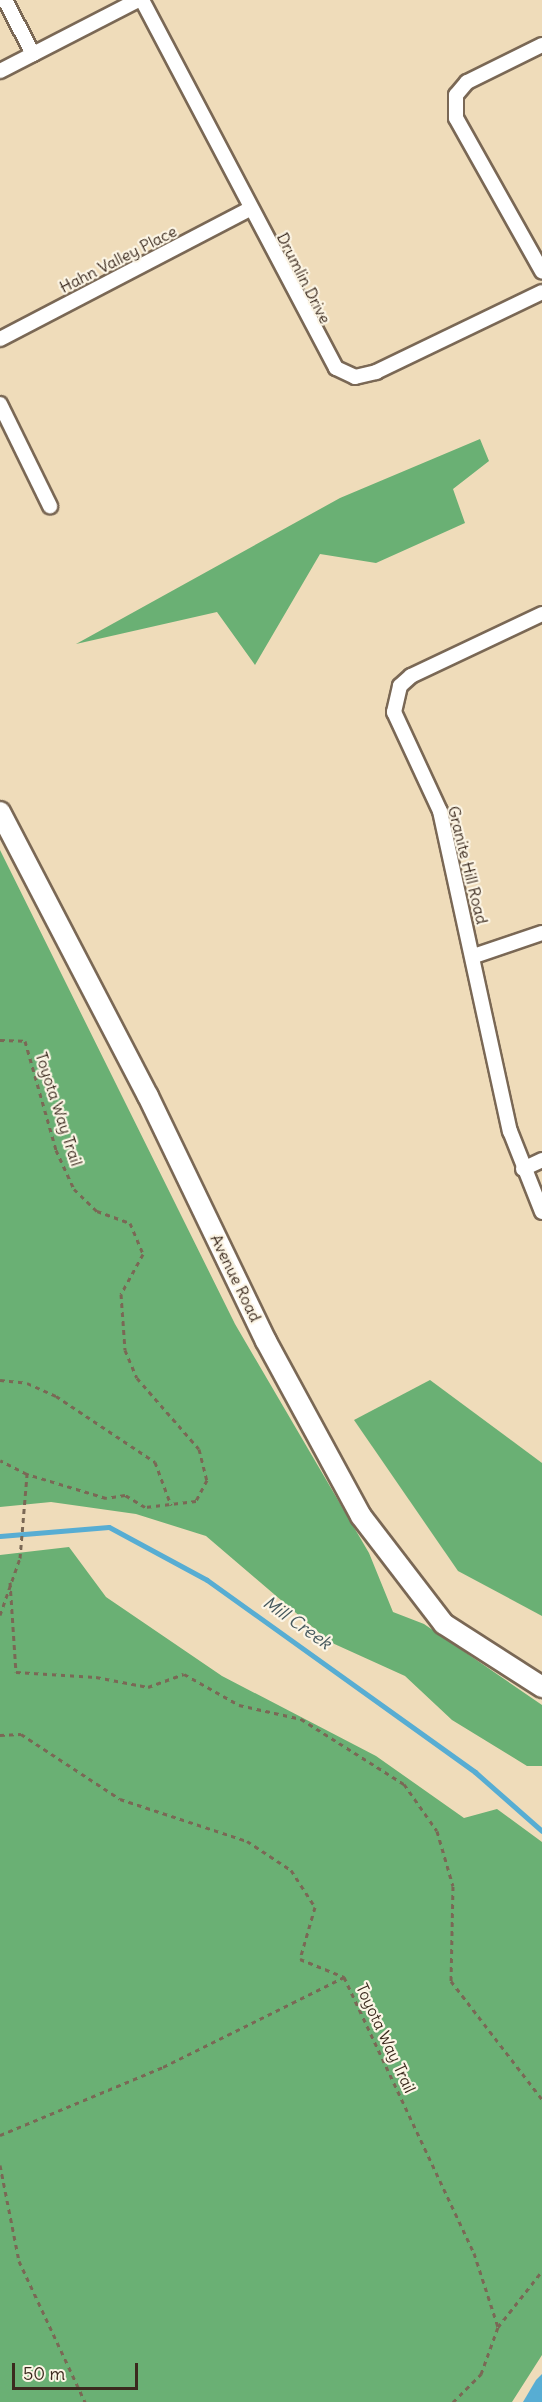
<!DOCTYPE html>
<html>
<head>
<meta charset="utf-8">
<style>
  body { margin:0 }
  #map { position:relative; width:542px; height:2402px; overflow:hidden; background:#efdcba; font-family:Delius,sans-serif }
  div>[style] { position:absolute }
  .forest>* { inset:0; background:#6ab074 }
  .water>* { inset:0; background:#57add3 }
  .stream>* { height:5px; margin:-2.5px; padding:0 2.5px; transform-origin:2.5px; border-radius:2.5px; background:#57add3 }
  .path>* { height:3px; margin-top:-1.5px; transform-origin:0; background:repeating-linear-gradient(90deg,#7a6855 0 4.5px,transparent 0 9px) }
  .roads { filter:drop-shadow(2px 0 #7a6855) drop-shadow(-2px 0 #7a6855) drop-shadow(0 2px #7a6855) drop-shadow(0 -2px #7a6855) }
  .street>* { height:14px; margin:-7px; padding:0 7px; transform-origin:7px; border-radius:7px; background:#fff }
  .secondary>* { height:20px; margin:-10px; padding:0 10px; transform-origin:10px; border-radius:10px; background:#fff }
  span { translate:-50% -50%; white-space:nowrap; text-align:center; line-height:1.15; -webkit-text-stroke:4.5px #fcf5e5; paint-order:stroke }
  .street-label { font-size:16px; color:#3b2a1e }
  .water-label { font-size:18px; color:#45585d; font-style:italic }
  .scale { position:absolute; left:12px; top:2363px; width:126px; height:27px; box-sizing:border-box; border:3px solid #3b2a1e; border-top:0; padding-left:8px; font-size:18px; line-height:21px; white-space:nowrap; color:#3b2a1e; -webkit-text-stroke:4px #fcf5e5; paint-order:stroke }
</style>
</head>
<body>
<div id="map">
  <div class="forest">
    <div style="clip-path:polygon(480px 439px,489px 461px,453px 489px,465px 523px,376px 563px,320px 554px,255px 665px,217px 612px,76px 644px,340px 498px)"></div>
    <div style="clip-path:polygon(0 850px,235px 1324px,369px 1553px,393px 1612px,424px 1624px,542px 1705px,542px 1766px,527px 1766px,452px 1720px,405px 1676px,330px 1642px,206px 1536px,136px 1514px,51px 1502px,0 1507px)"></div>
    <div style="clip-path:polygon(430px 1380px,542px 1463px,542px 1616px,458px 1571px,354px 1420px)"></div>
    <div style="clip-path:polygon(69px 1547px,106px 1597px,222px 1676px,376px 1756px,464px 1818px,497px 1809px,542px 1842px,542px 2355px,512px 2402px,0 2402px,0 1555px)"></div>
  </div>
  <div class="water">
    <div style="clip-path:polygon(542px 2374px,542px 2402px,523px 2402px,536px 2380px)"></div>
  </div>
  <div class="stream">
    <div style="left:0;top:1536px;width:109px;rotate:-4.7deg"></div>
    <div style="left:109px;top:1527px;width:111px;rotate:28.4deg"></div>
    <div style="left:207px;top:1580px;width:330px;rotate:35.6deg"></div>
    <div style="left:475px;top:1772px;width:89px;rotate:41.4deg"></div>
  </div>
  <div class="path">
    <div style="left:0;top:1040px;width:25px;rotate:2deg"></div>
    <div style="left:25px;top:1041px;width:113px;rotate:74.1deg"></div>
    <div style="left:56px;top:1150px;width:43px;rotate:65.2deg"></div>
    <div style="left:74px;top:1189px;width:32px;rotate:44deg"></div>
    <div style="left:97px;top:1211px;width:35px;rotate:20deg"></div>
    <div style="left:130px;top:1223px;width:34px;rotate:67deg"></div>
    <div style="left:143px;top:1254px;width:46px;rotate:118.8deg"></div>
    <div style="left:121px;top:1294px;width:56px;rotate:85.9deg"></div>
    <div style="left:125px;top:1350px;width:30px;rotate:67deg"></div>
    <div style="left:137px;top:1378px;width:94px;rotate:48.9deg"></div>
    <div style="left:199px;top:1449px;width:32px;rotate:76deg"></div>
    <div style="left:207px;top:1480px;width:24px;rotate:118deg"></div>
    <div style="left:196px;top:1501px;width:51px;rotate:173.3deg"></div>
    <div style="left:145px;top:1507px;width:23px;rotate:-149deg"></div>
    <div style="left:125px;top:1495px;width:19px;rotate:171deg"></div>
    <div style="left:106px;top:1498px;width:83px;rotate:-163.1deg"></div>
    <div style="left:27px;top:1474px;width:30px;rotate:-153deg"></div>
    <div style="left:0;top:1380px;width:27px;rotate:6deg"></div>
    <div style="left:27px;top:1383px;width:32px;rotate:24deg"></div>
    <div style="left:56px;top:1396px;width:119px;rotate:33.7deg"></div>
    <div style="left:155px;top:1462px;width:46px;rotate:69.6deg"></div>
    <div style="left:10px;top:1582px;width:90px;rotate:86.2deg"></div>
    <div style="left:16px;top:1672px;width:80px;rotate:3.6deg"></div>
    <div style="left:96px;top:1677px;width:53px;rotate:10.9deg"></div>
    <div style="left:148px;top:1687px;width:38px;rotate:-20deg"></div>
    <div style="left:184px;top:1674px;width:63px;rotate:29.4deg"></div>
    <div style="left:239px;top:1705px;width:64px;rotate:12.7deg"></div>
    <div style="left:301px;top:1719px;width:122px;rotate:32.3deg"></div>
    <div style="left:404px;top:1784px;width:57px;rotate:54.9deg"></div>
    <div style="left:437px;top:1831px;width:57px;rotate:73.8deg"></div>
    <div style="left:453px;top:1886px;width:95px;rotate:91.2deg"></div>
    <div style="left:451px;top:1981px;width:149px;rotate:52.4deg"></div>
    <div style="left:0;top:1615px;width:60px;rotate:-70.7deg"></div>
    <div style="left:20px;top:1558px;width:84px;rotate:-85.2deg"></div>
    <div style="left:0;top:1735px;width:21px;rotate:-3deg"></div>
    <div style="left:21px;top:1734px;width:118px;rotate:33.3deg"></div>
    <div style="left:120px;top:1799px;width:134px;rotate:18.3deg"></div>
    <div style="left:247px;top:1841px;width:53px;rotate:33.4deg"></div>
    <div style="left:291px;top:1870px;width:44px;rotate:57deg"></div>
    <div style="left:315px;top:1907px;width:54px;rotate:106.1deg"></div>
    <div style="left:300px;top:1959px;width:48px;rotate:22.2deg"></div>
    <div style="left:344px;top:1977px;width:305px;rotate:64.8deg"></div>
    <div style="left:474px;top:2253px;width:78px;rotate:72deg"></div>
    <div style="left:0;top:2135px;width:177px;rotate:-22.6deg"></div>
    <div style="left:163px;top:2067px;width:202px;rotate:-26.4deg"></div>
    <div style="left:0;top:2165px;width:98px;rotate:78.8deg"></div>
    <div style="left:19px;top:2261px;width:156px;rotate:64.9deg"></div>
    <div style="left:453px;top:2402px;width:40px;rotate:-45deg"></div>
    <div style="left:481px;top:2374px;width:50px;rotate:-70.1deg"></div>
    <div style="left:498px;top:2327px;width:71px;rotate:-51.8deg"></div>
  </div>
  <div class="roads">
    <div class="street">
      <div style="left:5px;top:0;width:61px;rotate:62.6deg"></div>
      <div style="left:142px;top:0;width:416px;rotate:62.2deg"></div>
      <div style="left:336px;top:368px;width:21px;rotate:25deg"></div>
      <div style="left:355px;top:377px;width:22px;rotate:-13deg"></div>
      <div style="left:376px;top:372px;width:184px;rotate:-25.7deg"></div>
      <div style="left:542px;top:45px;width:84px;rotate:153.7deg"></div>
      <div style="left:467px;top:82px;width:17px;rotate:130deg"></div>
      <div style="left:456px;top:95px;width:23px;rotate:90deg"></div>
      <div style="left:456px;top:118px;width:176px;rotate:60.7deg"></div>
      <div style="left:0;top:71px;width:155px;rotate:-27.2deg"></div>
      <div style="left:0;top:339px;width:282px;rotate:-27.5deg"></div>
      <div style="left:0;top:404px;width:114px;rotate:63.9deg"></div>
      <div style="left:542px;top:614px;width:145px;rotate:154.7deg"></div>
      <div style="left:411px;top:676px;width:15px;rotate:138deg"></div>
      <div style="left:400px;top:686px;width:27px;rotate:103deg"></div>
      <div style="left:394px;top:712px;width:109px;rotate:65.1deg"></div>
      <div style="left:440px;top:811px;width:328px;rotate:77.7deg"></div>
      <div style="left:510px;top:1131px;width:87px;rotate:68.4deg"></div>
      <div style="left:474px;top:956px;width:72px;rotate:-18.7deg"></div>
      <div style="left:523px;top:1169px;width:21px;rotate:-25deg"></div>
    </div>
    <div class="secondary">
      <div style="left:0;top:812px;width:320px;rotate:62.5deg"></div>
      <div style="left:148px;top:1096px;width:272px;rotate:64.3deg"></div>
      <div style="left:266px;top:1341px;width:199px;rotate:61.5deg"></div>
      <div style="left:361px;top:1516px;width:136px;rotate:52.5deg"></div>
      <div style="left:444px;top:1624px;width:117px;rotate:32.7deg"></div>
    </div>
  </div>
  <div class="street-label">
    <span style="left:118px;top:259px;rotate:-27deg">Hahn Valley Place</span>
    <span style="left:304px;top:278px;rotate:63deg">Drumlin Drive</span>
    <span style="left:468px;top:865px;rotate:76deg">Granite Hill Road</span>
    <span style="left:59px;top:1109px;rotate:72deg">Toyota Way Trail</span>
    <span style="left:236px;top:1278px;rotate:64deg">Avenue Road</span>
    <span style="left:386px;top:2038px;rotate:65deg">Toyota Way Trail</span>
  </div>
  <div class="water-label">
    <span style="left:297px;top:1623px;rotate:35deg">Mill Creek</span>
  </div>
  <div class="scale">50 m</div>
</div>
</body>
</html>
